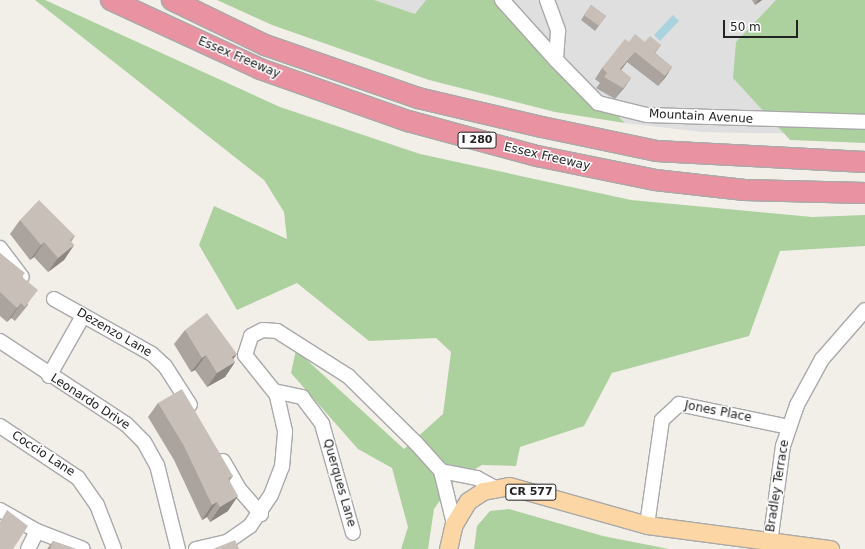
<!DOCTYPE html>
<html>
<head>
<meta charset="utf-8">
<style>
  body { margin:0 }
  #map { position:relative; width:865px; height:549px; overflow:hidden; background:#f2efe9; font-family:"DejaVu Sans",sans-serif }
  div>[style] { position:absolute }
  .residential>* { inset:0; background:#e0dfdf }
  .forest>* { inset:0; background:#add19e }
  .water>* { inset:0; background:#aad3df }
  .roads { filter:drop-shadow(1px 0 #a9a9a9) drop-shadow(-1px 0 #a9a9a9) drop-shadow(0 1px #a9a9a9) drop-shadow(0 -1px #a9a9a9) }
  .minor>* { height:14px; margin:-7px; padding:0 7px; transform-origin:7px; border-radius:7px; background:#fff }
  .major>* { height:17px; margin:-8.5px; padding:0 8.5px; transform-origin:8.5px; border-radius:8.5px; background:#fcd6a4 }
  .highway>* { height:20px; margin:-10px; padding:0 10px; transform-origin:10px; border-radius:10px; background:#e892a2 }
  .wall>* { inset:0; background:#aba49e }
  .shaded-wall>* { inset:0; background:#8b8681 }
  .building>* { inset:0; background:#c7bfb8 }
  span { translate:-50% -50%; white-space:nowrap; text-align:center; line-height:1.15; -webkit-text-stroke:3px #fff; paint-order:stroke }
  .shield-label span { padding:1px 3px; background:#fff; border:1px solid; border-radius:3px; -webkit-text-stroke-width:0 }
  .shield-label { font-size:11px; color:#222; font-weight:700 }
  .street-label { font-size:12px; color:#222 }
  .scale { position:absolute; left:723px; top:20px; width:75px; height:18px; box-sizing:border-box; border:2px solid #222; border-top:0; padding-left:5px; font-size:12px; line-height:14px; white-space:nowrap; color:#222; -webkit-text-stroke:3px #fff; paint-order:stroke }
</style>
</head>
<body>
<div id="map">
  <div class="residential">
    <div style="clip-path:polygon(317px 0,865px 0,865px 135px,702px 132px,625px 123px)"></div>
  </div>
  <div class="forest">
    <div style="clip-path:polygon(35px 0,45px 0,280px 107px,420px 154px,631px 200px,812px 217px,865px 215px,865px 246px,780px 251px,749px 336px,612px 373px,584px 426px,520px 447px,516px 466px,482px 465px,454px 481px,434px 509px,428px 549px,401px 549px,408px 527px,392px 468px,358px 449px,291px 373px,296px 350px,404px 449px,443px 414px,451px 352px,436px 338px,369px 341px,297px 283px,237px 310px,199px 245px,214px 206px,287px 239px,284px 212px,264px 180px)"></div>
    <div style="clip-path:polygon(217px 0,374px 0,415px 14px,426px 0,502px 0,625px 123px,555px 112px,429px 80px,272px 25px)"></div>
    <div style="clip-path:polygon(776px 0,865px 0,865px 143px,790px 140px,733px 78px,736px 42px)"></div>
    <div style="clip-path:polygon(509px 509px,603px 536px,669px 549px,474px 549px,477px 526px,490px 511px)"></div>
  </div>
  <div class="water">
    <div style="clip-path:polygon(673px 15px,679px 21px,660px 41px,654px 35px)"></div>
  </div>
  <div class="roads">
    <div class="minor">
      <div style="left:502px;top:0;width:81px;rotate:48deg"></div>
      <div style="left:547px;top:0;width:33px;rotate:70deg"></div>
      <div style="left:558px;top:31px;width:29px;rotate:94deg"></div>
      <div style="left:556px;top:60px;width:60px;rotate:45.7deg"></div>
      <div style="left:598px;top:103px;width:50px;rotate:13.8deg"></div>
      <div style="left:647px;top:115px;width:218px;rotate:1.8deg"></div>
      <div style="left:0;top:248px;width:36px;rotate:53deg"></div>
      <div style="left:54px;top:299px;width:112px;rotate:29.3deg"></div>
      <div style="left:152px;top:354px;width:18px;rotate:43deg"></div>
      <div style="left:165px;top:366px;width:46px;rotate:57.3deg"></div>
      <div style="left:0;top:341px;width:151px;rotate:33.4deg"></div>
      <div style="left:126px;top:424px;width:25px;rotate:45deg"></div>
      <div style="left:144px;top:442px;width:26px;rotate:61deg"></div>
      <div style="left:157px;top:465px;width:87px;rotate:76deg"></div>
      <div style="left:49px;top:376px;width:69px;rotate:-60.5deg"></div>
      <div style="left:274px;top:391px;width:29px;rotate:12deg"></div>
      <div style="left:302px;top:397px;width:34px;rotate:53deg"></div>
      <div style="left:322px;top:424px;width:113px;rotate:74.1deg"></div>
      <div style="left:0;top:426px;width:94px;rotate:33.7deg"></div>
      <div style="left:78px;top:478px;width:33px;rotate:55deg"></div>
      <div style="left:97px;top:505px;width:47px;rotate:68.9deg"></div>
      <div style="left:223px;top:461px;width:34px;rotate:60deg"></div>
      <div style="left:240px;top:490px;width:32px;rotate:49deg"></div>
      <div style="left:441px;top:471px;width:37px;rotate:11deg"></div>
      <div style="left:477px;top:478px;width:21px;rotate:29deg"></div>
      <div style="left:0;top:510px;width:43px;rotate:29.6deg"></div>
      <div style="left:37px;top:531px;width:49px;rotate:21.4deg"></div>
      <div style="left:647px;top:525px;width:106px;rotate:-81.9deg"></div>
      <div style="left:662px;top:420px;width:23px;rotate:-43deg"></div>
      <div style="left:679px;top:404px;width:112px;rotate:11.8deg"></div>
      <div style="left:770px;top:543px;width:98px;rotate:-82.4deg"></div>
      <div style="left:783px;top:446px;width:43px;rotate:-71.1deg"></div>
      <div style="left:797px;top:405px;width:52px;rotate:-61.5deg"></div>
      <div style="left:822px;top:359px;width:65px;rotate:-48.7deg"></div>
      <div style="left:28px;top:549px;width:20px;rotate:-63deg"></div>
      <div style="left:196px;top:549px;width:32px;rotate:-13deg"></div>
      <div style="left:227px;top:542px;width:28px;rotate:-35deg"></div>
      <div style="left:250px;top:526px;width:37px;rotate:-56deg"></div>
      <div style="left:271px;top:495px;width:30px;rotate:-69deg"></div>
      <div style="left:282px;top:467px;width:36px;rotate:-85deg"></div>
      <div style="left:285px;top:431px;width:37px;rotate:-103deg"></div>
      <div style="left:277px;top:395px;width:51px;rotate:-128.7deg"></div>
      <div style="left:245px;top:355px;width:20px;rotate:-72deg"></div>
      <div style="left:251px;top:336px;width:13px;rotate:-27deg"></div>
      <div style="left:263px;top:330px;width:14px;rotate:4deg"></div>
      <div style="left:277px;top:331px;width:84px;rotate:32.4deg"></div>
      <div style="left:348px;top:376px;width:95px;rotate:44.6deg"></div>
      <div style="left:416px;top:443px;width:38px;rotate:48deg"></div>
      <div style="left:441px;top:471px;width:55px;rotate:76.2deg"></div>
    </div>
    <div class="major">
      <div style="left:448px;top:549px;width:26px;rotate:-77deg"></div>
      <div style="left:454px;top:524px;width:27px;rotate:-59deg"></div>
      <div style="left:468px;top:501px;width:18px;rotate:-34deg"></div>
      <div style="left:483px;top:491px;width:26px;rotate:-11deg"></div>
      <div style="left:509px;top:486px;width:143px;rotate:15.8deg"></div>
      <div style="left:647px;top:525px;width:185px;rotate:7.5deg"></div>
    </div>
    <div class="highway">
      <div style="left:111px;top:0;width:164px;rotate:24.8deg"></div>
      <div style="left:260px;top:69px;width:157px;rotate:19.4deg"></div>
      <div style="left:408px;top:121px;width:134px;rotate:15.2deg"></div>
      <div style="left:537px;top:156px;width:120px;rotate:11.5deg"></div>
      <div style="left:655px;top:180px;width:90px;rotate:6.4deg"></div>
      <div style="left:744px;top:190px;width:121px;rotate:1.4deg"></div>
      <div style="left:172px;top:0;width:103px;rotate:25.8deg"></div>
      <div style="left:265px;top:45px;width:162px;rotate:19.1deg"></div>
      <div style="left:418px;top:98px;width:127px;rotate:13.2deg"></div>
      <div style="left:542px;top:127px;width:117px;rotate:11.8deg"></div>
      <div style="left:657px;top:151px;width:208px;rotate:3deg"></div>
    </div>
  </div>
  <div class="wall">
    <div style="clip-path:polygon(752px 0,762px 0,755px 5px)"></div>
    <div style="clip-path:polygon(591px 5px,606px 16px,595px 31px,581px 20px)"></div>
    <div style="clip-path:polygon(629px 42px,645px 42px,661px 45px,655px 53px,672px 67px,658px 86px,627px 62px,621px 70px,631px 78px,615px 99px,596px 88px,600px 83px,595px 79px,602px 68px)"></div>
    <div style="clip-path:polygon(20px 220px,75px 236px,71px 242px,74px 245px,64px 260px,48px 272px,34px 257px,30px 260px,10px 234px)"></div>
    <div style="clip-path:polygon(0 253px,23px 277px,28px 305px,15px 321px,11px 318px,7px 322px,0 316px)"></div>
    <div style="clip-path:polygon(185px 330px,237px 354px,233px 359px,235px 362px,225px 377px,207px 387px,195px 370px,191px 372px,174px 344px)"></div>
    <div style="clip-path:polygon(158px 403px,233px 476px,230px 480px,228px 511px,210px 522px,207px 517px,202px 520px,174px 460px,148px 417px)"></div>
    <div style="clip-path:polygon(53px 541px,76px 549px,47px 549px)"></div>
  </div>
  <div class="shaded-wall">
    <div style="clip-path:polygon(758px 0,762px 0,755px 5px)"></div>
    <div style="clip-path:polygon(635px 52px,627px 62px,613px 80px,620px 69px)"></div>
    <div style="clip-path:polygon(672px 67px,665px 78px,658px 86px,665px 76px)"></div>
    <div style="clip-path:polygon(631px 78px,624px 88px,615px 99px,623px 88px)"></div>
    <div style="clip-path:polygon(44px 242px,34px 257px,30px 260px,41px 245px)"></div>
    <div style="clip-path:polygon(74px 245px,64px 260px,48px 272px,58px 258px)"></div>
    <div style="clip-path:polygon(21px 303px,11px 318px,7px 322px,17px 308px)"></div>
    <div style="clip-path:polygon(237px 354px,228px 366px,235px 362px,225px 377px,207px 387px,217px 373px,232px 357px)"></div>
    <div style="clip-path:polygon(206px 355px,195px 370px,191px 372px,202px 358px)"></div>
    <div style="clip-path:polygon(238px 496px,228px 511px,210px 522px,220px 507px)"></div>
    <div style="clip-path:polygon(217px 502px,207px 517px,202px 520px,212px 505px)"></div>
  </div>
  <div class="building">
    <div style="clip-path:polygon(591px 5px,606px 16px,599px 26px,584px 15px)"></div>
    <div style="clip-path:polygon(635px 34px,645px 42px,650px 36px,661px 45px,654px 53px,672px 67px,665px 76px,635px 52px,620px 69px,631px 78px,623px 88px,604px 77px,607px 73px,602px 68px,625px 39px,629px 42px)"></div>
    <div style="clip-path:polygon(39px 200px,75px 236px,70px 240px,74px 245px,58px 258px,44px 242px,41px 245px,20px 220px)"></div>
    <div style="clip-path:polygon(0 253px,25px 273px,22px 277px,38px 290px,25px 307px,21px 303px,17px 308px,0 292px)"></div>
    <div style="clip-path:polygon(207px 313px,237px 354px,232px 357px,235px 362px,217px 373px,206px 355px,202px 358px,185px 330px)"></div>
    <div style="clip-path:polygon(182px 389px,233px 476px,228px 478px,238px 496px,220px 507px,217px 502px,212px 505px,184px 446px,158px 403px)"></div>
    <div style="clip-path:polygon(7px 510px,28px 526px,13px 549px,0 549px,0 522px)"></div>
    <div style="clip-path:polygon(235px 540px,239px 549px,213px 549px)"></div>
    <div style="clip-path:polygon(53px 541px,76px 549px,50px 549px)"></div>
  </div>
  <div class="shield-label">
    <span style="left:477px;top:140px">I 280</span>
    <span style="left:531px;top:492px">CR 577</span>
  </div>
  <div class="street-label">
    <span style="left:239px;top:58px;rotate:23deg">Essex Freeway</span>
    <span style="left:701px;top:117px;rotate:3deg">Mountain Avenue</span>
    <span style="left:547px;top:157px;rotate:13deg">Essex Freeway</span>
    <span style="left:114px;top:333px;rotate:30deg">Dezenzo Lane</span>
    <span style="left:90px;top:402px;rotate:33deg">Leonardo Drive</span>
    <span style="left:718px;top:412px;rotate:11deg">Jones Place</span>
    <span style="left:43px;top:454px;rotate:33deg">Coccio Lane</span>
    <span style="left:339px;top:483px;rotate:74deg">Querques Lane</span>
    <span style="left:778px;top:486px;rotate:-81deg">Bradley Terrace</span>
  </div>
  <div class="scale">50 m</div>
</div>
</body>
</html>
